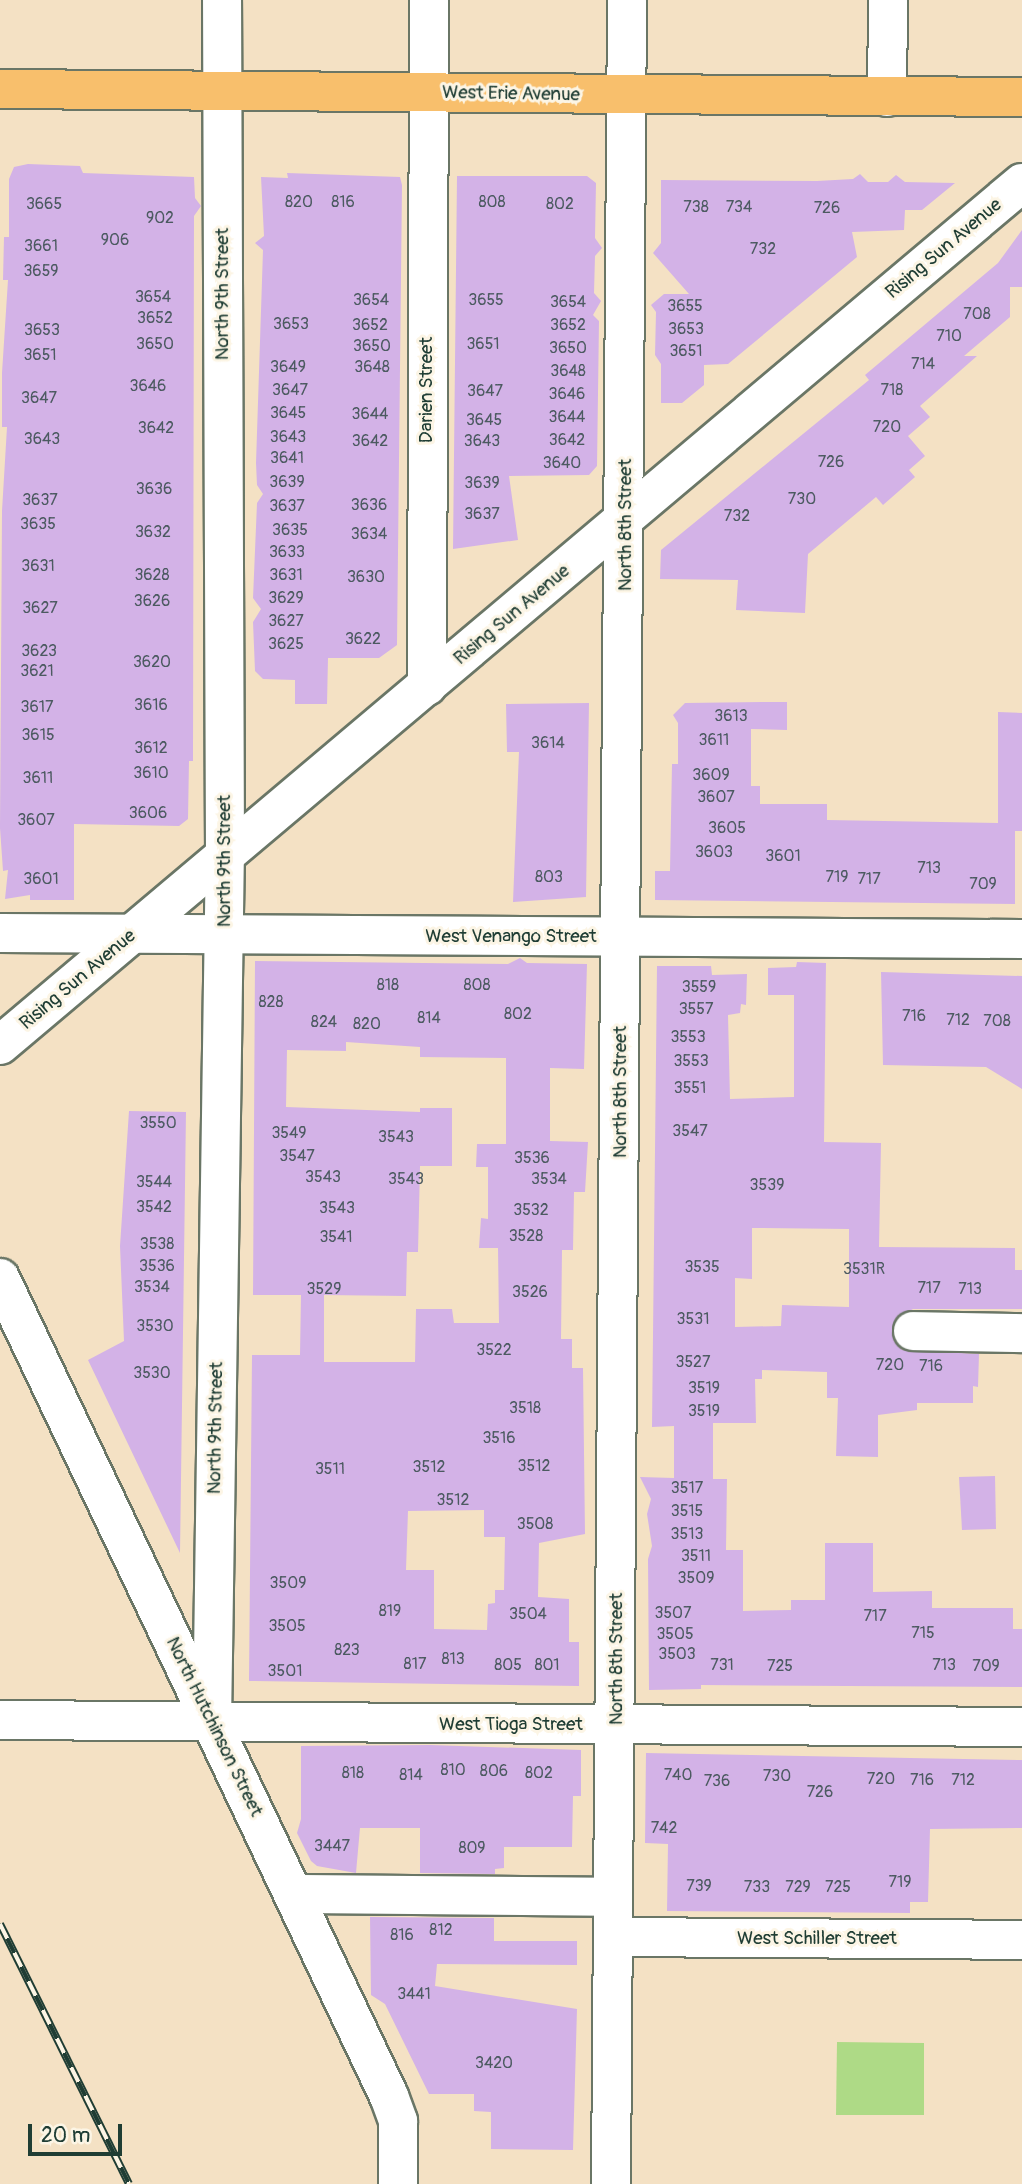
<!DOCTYPE html>
<html>
<head>
<meta charset="utf-8">
<style>
  body { margin:0 }
  #map { position:relative; width:1022px; height:2184px; overflow:hidden; background:#f4e1c4; font-family:Pangolin,sans-serif }
  div>[style] { position:absolute }
  .green>* { inset:0; background:#aeda86 }
  .building>* { inset:0; background:#d3b2e7 }
  .roads { filter:drop-shadow(2px 0 #6a7666) drop-shadow(-2px 0 #6a7666) drop-shadow(0 2px #6a7666) drop-shadow(0 -2px #6a7666) }
  .minor>* { height:38px; margin:-19px; padding:0 19px; transform-origin:19px; border-radius:19px; background:#fff }
  .major>* { height:38px; margin:-19px; padding:0 19px; transform-origin:19px; border-radius:19px; background:#f8bf6c }
  .rail>* { height:8px; margin-top:-4px; transform-origin:0; background:repeating-linear-gradient(90deg,#fcf5e5 0 16px,#1f3d34 0 32px); box-sizing:border-box; border-block:2px solid #1f3d34 }
  span { translate:-50% -50%; white-space:nowrap; text-align:center; line-height:1.15; -webkit-text-stroke:6px #fcf5e5; paint-order:stroke }
  .number-label { font-size:16px; color:#4c5a61 }
  .number-label span { -webkit-text-stroke-width:0 }
  .street-label { font-size:19px; color:#1f3d34 }
  .scale { position:absolute; left:28px; top:2124px; width:94px; height:32px; box-sizing:border-box; border:4px solid #1f3d34; border-top:0; padding-left:9px; font-size:21px; line-height:24px; white-space:nowrap; color:#1f3d34; -webkit-text-stroke:5px #fcf5e5; paint-order:stroke }
</style>
</head>
<body>
<div id="map">
  <div class="green">
    <div style="clip-path:polygon(837px 2042px,924px 2043px,924px 2115px,836px 2115px)"></div>
  </div>
  <div class="building">
    <div style="clip-path:polygon(28px 164px,80px 166px,83px 173px,194px 177px,195px 198px,201px 206px,194px 216px,193px 761px,189px 761px,188px 819px,179px 826px,74px 824px,74px 900px,30px 900px,30px 895px,5px 899px,8px 870px,3px 871px,0 828px,2px 511px,7px 427px,2px 427px,2px 373px,8px 280px,3px 280px,4px 237px,9px 237px,9px 179px,14px 167px)"></div>
    <div style="clip-path:polygon(287px 173px,400px 177px,402px 185px,397px 645px,379px 658px,328px 658px,327px 704px,295px 704px,295px 680px,263px 679px,255px 671px,253px 622px,261px 609px,253px 598px,257px 503px,263px 494px,257px 485px,256px 463px,263px 250px,255px 243px,264px 236px,261px 177px,288px 178px)"></div>
    <div style="clip-path:polygon(860px 174px,868px 182px,888px 182px,896px 175px,905px 182px,955px 183px,922px 210px,905px 210px,904px 230px,852px 232px,857px 257px,728px 364px,704px 365px,704px 385px,682px 403px,661px 403px,661px 364px,655px 355px,656px 312px,651px 305px,664px 294px,689px 294px,653px 253px,661px 243px,661px 180px,817px 181px,853px 179px)"></div>
    <div style="clip-path:polygon(457px 176px,587px 176px,596px 183px,595px 238px,602px 248px,595px 256px,594px 293px,601px 301px,593px 315px,599px 321px,597px 466px,589px 475px,509px 476px,518px 540px,453px 549px)"></div>
    <div style="clip-path:polygon(1022px 230px,1022px 287px,1010px 287px,1010px 317px,964px 356px,977px 356px,920px 406px,930px 417px,908px 436px,925px 456px,909px 470px,915px 477px,883px 505px,876px 497px,808px 554px,805px 613px,736px 610px,738px 580px,660px 579px,661px 550px,869px 380px,865px 375px,998px 263px)"></div>
    <div style="clip-path:polygon(762px 702px,787px 702px,787px 730px,751px 729px,751px 786px,760px 786px,760px 804px,827px 804px,827px 820px,998px 823px,998px 712px,1022px 713px,1022px 831px,1015px 831px,1015px 904px,655px 900px,655px 871px,670px 871px,672px 764px,678px 764px,678px 723px,673px 715px,685px 703px)"></div>
    <div style="clip-path:polygon(589px 703px,586px 897px,513px 902px,519px 752px,507px 752px,506px 704px)"></div>
    <div style="clip-path:polygon(evenodd,520px 958px,527px 963px,587px 964px,584px 1069px,550px 1068px,550px 1141px,588px 1142px,585px 1192px,574px 1192px,573px 1250px,562px 1250px,561px 1339px,572px 1339px,572px 1368px,583px 1368px,585px 1534px,539px 1543px,538px 1597px,569px 1599px,569px 1642px,579px 1642px,579px 1686px,249px 1681px,252px 1355px,300px 1355px,301px 1295px,253px 1295px,255px 961px,508px 964px,520px 958px,346px 1042px,420px 1047px,420px 1057px,506px 1058px,506px 1144px,477px 1144px,476px 1167px,488px 1167px,488px 1219px,481px 1218px,479px 1248px,498px 1248px,499px 1323px,454px 1323px,452px 1309px,416px 1309px,415px 1362px,324px 1362px,324px 1295px,406px 1296px,407px 1252px,418px 1252px,420px 1166px,452px 1166px,452px 1108px,420px 1108px,420px 1112px,286px 1107px,287px 1050px,346px 1051px,346px 1042px,520px 958px,484px 1510px,484px 1537px,505px 1537px,504px 1590px,495px 1590px,495px 1603px,488px 1604px,487px 1630px,434px 1629px,434px 1570px,406px 1570px,408px 1511px,484px 1510px)"></div>
    <div style="clip-path:polygon(evenodd,797px 962px,826px 963px,824px 1142px,881px 1143px,879px 1247px,1015px 1248px,1015px 1270px,1022px 1270px,1022px 1309px,913px 1309px,895px 1319px,894px 1341px,902px 1350px,979px 1354px,978px 1387px,973px 1386px,973px 1403px,917px 1403px,917px 1410px,878px 1415px,878px 1457px,836px 1456px,838px 1398px,827px 1398px,827px 1372px,762px 1370px,762px 1379px,755px 1379px,756px 1423px,713px 1423px,713px 1479px,727px 1479px,726px 1550px,743px 1550px,743px 1611px,791px 1610px,791px 1600px,825px 1600px,825px 1543px,873px 1543px,873px 1592px,932px 1591px,932px 1608px,1013px 1608px,1013px 1629px,1022px 1629px,1022px 1687px,701px 1685px,701px 1689px,649px 1690px,648px 1559px,652px 1546px,647px 1514px,651px 1499px,640px 1477px,674px 1478px,674px 1426px,652px 1427px,657px 966px,711px 966px,712px 975px,747px 974px,746px 1005px,741px 1004px,740px 1013px,728px 1015px,730px 1099px,794px 1097px,794px 995px,768px 995px,768px 968px,796px 967px,797px 962px,752px 1228px,849px 1229px,849px 1307px,782px 1305px,781px 1326px,735px 1327px,735px 1278px,752px 1279px,752px 1228px)"></div>
    <div style="clip-path:polygon(881px 972px,1022px 976px,1022px 1089px,986px 1067px,883px 1065px)"></div>
    <div style="clip-path:polygon(129px 1111px,186px 1112px,180px 1553px,88px 1360px,124px 1341px,120px 1246px)"></div>
    <div style="clip-path:polygon(995px 1476px,996px 1529px,962px 1530px,959px 1477px)"></div>
    <div style="clip-path:polygon(430px 1745px,581px 1750px,581px 1796px,573px 1796px,572px 1847px,504px 1847px,504px 1868px,495px 1869px,495px 1874px,420px 1873px,420px 1828px,360px 1828px,356px 1873px,317px 1866px,311px 1861px,297px 1833px,301px 1819px,301px 1746px)"></div>
    <div style="clip-path:polygon(646px 1753px,1022px 1760px,1022px 1828px,930px 1829px,928px 1902px,910px 1902px,910px 1913px,667px 1911px,668px 1844px,645px 1843px)"></div>
    <div style="clip-path:polygon(370px 1917px,494px 1918px,494px 1941px,577px 1941px,577px 1965px,437px 1964px,435px 1986px,577px 2009px,573px 2150px,491px 2149px,491px 2112px,474px 2111px,474px 2094px,429px 2094px,385px 2004px,371px 1995px)"></div>
  </div>
  <div class="roads">
    <div class="minor">
      <div style="left:887px;top:97px;width:97px;rotate:-89.4deg"></div>
      <div style="left:427px;top:686px;width:686px;rotate:-89.83deg"></div>
      <div style="left:0;top:933px;width:1022px;rotate:0.34deg"></div>
      <div style="left:0;top:1045px;width:1337px;rotate:-40.15deg"></div>
      <div style="left:0;top:1278px;width:906px;rotate:64.57deg"></div>
      <div style="left:389px;top:2096px;width:27px;rotate:70deg"></div>
      <div style="left:398px;top:2121px;width:63px;rotate:90deg"></div>
      <div style="left:913px;top:1331px;width:109px;rotate:1.1deg"></div>
      <div style="left:0;top:1720px;width:1022px;rotate:0.39deg"></div>
      <div style="left:212px;top:1723px;width:872px;rotate:-89.15deg"></div>
      <div style="left:225px;top:851px;width:851px;rotate:-90.2deg"></div>
      <div style="left:294px;top:1894px;width:319px;rotate:0.5deg"></div>
      <div style="left:613px;top:1937px;width:409px;rotate:0.4deg"></div>
      <div style="left:611px;top:2184px;width:2184px;rotate:-89.58deg"></div>
    </div>
    <div class="major">
      <div style="left:0;top:89px;width:1022px;rotate:0.45deg"></div>
    </div>
  </div>
  <div class="rail">
    <div style="left:0;top:1924px;width:290px;rotate:63.6deg"></div>
  </div>
  <div class="number-label">
    <span style="left:299px;top:202px">820</span>
    <span style="left:343px;top:202px">816</span>
    <span style="left:492px;top:202px">808</span>
    <span style="left:44px;top:204px">3665</span>
    <span style="left:560px;top:204px">802</span>
    <span style="left:696px;top:207px">738</span>
    <span style="left:739px;top:207px">734</span>
    <span style="left:827px;top:208px">726</span>
    <span style="left:160px;top:218px">902</span>
    <span style="left:115px;top:240px">906</span>
    <span style="left:41px;top:246px">3661</span>
    <span style="left:763px;top:249px">732</span>
    <span style="left:41px;top:271px">3659</span>
    <span style="left:153px;top:297px">3654</span>
    <span style="left:371px;top:300px">3654</span>
    <span style="left:486px;top:300px">3655</span>
    <span style="left:568px;top:302px">3654</span>
    <span style="left:685px;top:306px">3655</span>
    <span style="left:977px;top:314px">708</span>
    <span style="left:155px;top:318px">3652</span>
    <span style="left:291px;top:324px">3653</span>
    <span style="left:370px;top:325px">3652</span>
    <span style="left:568px;top:325px">3652</span>
    <span style="left:686px;top:329px">3653</span>
    <span style="left:42px;top:330px">3653</span>
    <span style="left:949px;top:336px">710</span>
    <span style="left:155px;top:344px">3650</span>
    <span style="left:483px;top:344px">3651</span>
    <span style="left:372px;top:346px">3650</span>
    <span style="left:568px;top:348px">3650</span>
    <span style="left:686px;top:351px">3651</span>
    <span style="left:40px;top:355px">3651</span>
    <span style="left:923px;top:364px">714</span>
    <span style="left:288px;top:367px">3649</span>
    <span style="left:372px;top:367px">3648</span>
    <span style="left:568px;top:371px">3648</span>
    <span style="left:148px;top:386px">3646</span>
    <span style="left:290px;top:390px">3647</span>
    <span style="left:892px;top:390px">718</span>
    <span style="left:485px;top:391px">3647</span>
    <span style="left:567px;top:394px">3646</span>
    <span style="left:39px;top:398px">3647</span>
    <span style="left:288px;top:413px">3645</span>
    <span style="left:370px;top:414px">3644</span>
    <span style="left:567px;top:417px">3644</span>
    <span style="left:484px;top:420px">3645</span>
    <span style="left:887px;top:427px">720</span>
    <span style="left:156px;top:428px">3642</span>
    <span style="left:288px;top:437px">3643</span>
    <span style="left:42px;top:439px">3643</span>
    <span style="left:567px;top:440px">3642</span>
    <span style="left:370px;top:441px">3642</span>
    <span style="left:482px;top:441px">3643</span>
    <span style="left:287px;top:458px">3641</span>
    <span style="left:831px;top:462px">726</span>
    <span style="left:562px;top:463px">3640</span>
    <span style="left:287px;top:482px">3639</span>
    <span style="left:482px;top:483px">3639</span>
    <span style="left:154px;top:489px">3636</span>
    <span style="left:802px;top:499px">730</span>
    <span style="left:40px;top:500px">3637</span>
    <span style="left:369px;top:505px">3636</span>
    <span style="left:287px;top:506px">3637</span>
    <span style="left:482px;top:514px">3637</span>
    <span style="left:737px;top:516px">732</span>
    <span style="left:38px;top:524px">3635</span>
    <span style="left:290px;top:530px">3635</span>
    <span style="left:153px;top:532px">3632</span>
    <span style="left:369px;top:534px">3634</span>
    <span style="left:287px;top:552px">3633</span>
    <span style="left:38px;top:566px">3631</span>
    <span style="left:152px;top:575px">3628</span>
    <span style="left:286px;top:575px">3631</span>
    <span style="left:366px;top:577px">3630</span>
    <span style="left:286px;top:598px">3629</span>
    <span style="left:152px;top:601px">3626</span>
    <span style="left:40px;top:608px">3627</span>
    <span style="left:286px;top:621px">3627</span>
    <span style="left:363px;top:639px">3622</span>
    <span style="left:286px;top:644px">3625</span>
    <span style="left:39px;top:651px">3623</span>
    <span style="left:152px;top:662px">3620</span>
    <span style="left:37px;top:671px">3621</span>
    <span style="left:151px;top:705px">3616</span>
    <span style="left:37px;top:707px">3617</span>
    <span style="left:731px;top:716px">3613</span>
    <span style="left:38px;top:735px">3615</span>
    <span style="left:714px;top:740px">3611</span>
    <span style="left:548px;top:743px">3614</span>
    <span style="left:151px;top:748px">3612</span>
    <span style="left:151px;top:773px">3610</span>
    <span style="left:711px;top:775px">3609</span>
    <span style="left:38px;top:778px">3611</span>
    <span style="left:716px;top:797px">3607</span>
    <span style="left:148px;top:813px">3606</span>
    <span style="left:36px;top:820px">3607</span>
    <span style="left:727px;top:828px">3605</span>
    <span style="left:714px;top:852px">3603</span>
    <span style="left:783px;top:856px">3601</span>
    <span style="left:929px;top:868px">713</span>
    <span style="left:549px;top:877px">803</span>
    <span style="left:837px;top:877px">719</span>
    <span style="left:41px;top:879px">3601</span>
    <span style="left:869px;top:879px">717</span>
    <span style="left:983px;top:884px">709</span>
    <span style="left:388px;top:985px">818</span>
    <span style="left:477px;top:985px">808</span>
    <span style="left:699px;top:987px">3559</span>
    <span style="left:271px;top:1002px">828</span>
    <span style="left:696px;top:1009px">3557</span>
    <span style="left:518px;top:1014px">802</span>
    <span style="left:914px;top:1016px">716</span>
    <span style="left:429px;top:1018px">814</span>
    <span style="left:958px;top:1020px">712</span>
    <span style="left:997px;top:1021px">708</span>
    <span style="left:324px;top:1022px">824</span>
    <span style="left:367px;top:1024px">820</span>
    <span style="left:688px;top:1037px">3553</span>
    <span style="left:691px;top:1061px">3553</span>
    <span style="left:690px;top:1088px">3551</span>
    <span style="left:158px;top:1123px">3550</span>
    <span style="left:690px;top:1131px">3547</span>
    <span style="left:289px;top:1133px">3549</span>
    <span style="left:396px;top:1137px">3543</span>
    <span style="left:297px;top:1156px">3547</span>
    <span style="left:532px;top:1158px">3536</span>
    <span style="left:323px;top:1177px">3543</span>
    <span style="left:406px;top:1179px">3543</span>
    <span style="left:549px;top:1179px">3534</span>
    <span style="left:154px;top:1182px">3544</span>
    <span style="left:767px;top:1185px">3539</span>
    <span style="left:154px;top:1207px">3542</span>
    <span style="left:337px;top:1208px">3543</span>
    <span style="left:531px;top:1210px">3532</span>
    <span style="left:526px;top:1236px">3528</span>
    <span style="left:336px;top:1237px">3541</span>
    <span style="left:157px;top:1244px">3538</span>
    <span style="left:157px;top:1266px">3536</span>
    <span style="left:702px;top:1267px">3535</span>
    <span style="left:864px;top:1269px">3531R</span>
    <span style="left:152px;top:1287px">3534</span>
    <span style="left:929px;top:1288px">717</span>
    <span style="left:324px;top:1289px">3529</span>
    <span style="left:970px;top:1289px">713</span>
    <span style="left:530px;top:1292px">3526</span>
    <span style="left:693px;top:1319px">3531</span>
    <span style="left:155px;top:1326px">3530</span>
    <span style="left:494px;top:1350px">3522</span>
    <span style="left:693px;top:1362px">3527</span>
    <span style="left:890px;top:1365px">720</span>
    <span style="left:931px;top:1366px">716</span>
    <span style="left:152px;top:1373px">3530</span>
    <span style="left:704px;top:1388px">3519</span>
    <span style="left:525px;top:1408px">3518</span>
    <span style="left:704px;top:1411px">3519</span>
    <span style="left:499px;top:1438px">3516</span>
    <span style="left:534px;top:1466px">3512</span>
    <span style="left:429px;top:1467px">3512</span>
    <span style="left:330px;top:1469px">3511</span>
    <span style="left:687px;top:1488px">3517</span>
    <span style="left:453px;top:1500px">3512</span>
    <span style="left:687px;top:1511px">3515</span>
    <span style="left:535px;top:1524px">3508</span>
    <span style="left:687px;top:1534px">3513</span>
    <span style="left:696px;top:1556px">3511</span>
    <span style="left:696px;top:1578px">3509</span>
    <span style="left:288px;top:1583px">3509</span>
    <span style="left:390px;top:1611px">819</span>
    <span style="left:673px;top:1613px">3507</span>
    <span style="left:528px;top:1614px">3504</span>
    <span style="left:875px;top:1616px">717</span>
    <span style="left:287px;top:1626px">3505</span>
    <span style="left:923px;top:1633px">715</span>
    <span style="left:675px;top:1634px">3505</span>
    <span style="left:347px;top:1650px">823</span>
    <span style="left:677px;top:1654px">3503</span>
    <span style="left:453px;top:1659px">813</span>
    <span style="left:415px;top:1664px">817</span>
    <span style="left:508px;top:1665px">805</span>
    <span style="left:547px;top:1665px">801</span>
    <span style="left:722px;top:1665px">731</span>
    <span style="left:944px;top:1665px">713</span>
    <span style="left:780px;top:1666px">725</span>
    <span style="left:986px;top:1666px">709</span>
    <span style="left:285px;top:1671px">3501</span>
    <span style="left:453px;top:1770px">810</span>
    <span style="left:494px;top:1771px">806</span>
    <span style="left:353px;top:1773px">818</span>
    <span style="left:539px;top:1773px">802</span>
    <span style="left:411px;top:1775px">814</span>
    <span style="left:678px;top:1775px">740</span>
    <span style="left:777px;top:1776px">730</span>
    <span style="left:881px;top:1779px">720</span>
    <span style="left:922px;top:1780px">716</span>
    <span style="left:963px;top:1780px">712</span>
    <span style="left:717px;top:1781px">736</span>
    <span style="left:820px;top:1792px">726</span>
    <span style="left:664px;top:1828px">742</span>
    <span style="left:332px;top:1846px">3447</span>
    <span style="left:472px;top:1848px">809</span>
    <span style="left:900px;top:1882px">719</span>
    <span style="left:699px;top:1886px">739</span>
    <span style="left:757px;top:1887px">733</span>
    <span style="left:798px;top:1887px">729</span>
    <span style="left:838px;top:1887px">725</span>
    <span style="left:441px;top:1930px">812</span>
    <span style="left:402px;top:1935px">816</span>
    <span style="left:414px;top:1994px">3441</span>
    <span style="left:494px;top:2063px">3420</span>
  </div>
  <div class="street-label">
    <span style="left:511px;top:94px;rotate:1deg">West Erie Avenue</span>
    <span style="left:944px;top:249px;rotate:-40deg">Rising Sun Avenue</span>
    <span style="left:223px;top:294px;rotate:-90deg">North 9th Street</span>
    <span style="left:427px;top:390px;rotate:-90deg">Darien Street</span>
    <span style="left:626px;top:525px;rotate:-90deg">North 8th Street</span>
    <span style="left:512px;top:615px;rotate:-40deg">Rising Sun Avenue</span>
    <span style="left:225px;top:861px;rotate:-90deg">North 9th Street</span>
    <span style="left:511px;top:937px">West Venango Street</span>
    <span style="left:78px;top:980px;rotate:-40deg">Rising Sun Avenue</span>
    <span style="left:621px;top:1092px;rotate:-90deg">North 8th Street</span>
    <span style="left:216px;top:1428px;rotate:-89deg">North 9th Street</span>
    <span style="left:617px;top:1659px;rotate:-90deg">North 8th Street</span>
    <span style="left:511px;top:1725px">West Tioga Street</span>
    <span style="left:214px;top:1727px;rotate:64deg">North Hutchinson Street</span>
    <span style="left:817px;top:1939px">West Schiller Street</span>
  </div>
  <div class="scale">20 m</div>
</div>
</body>
</html>
